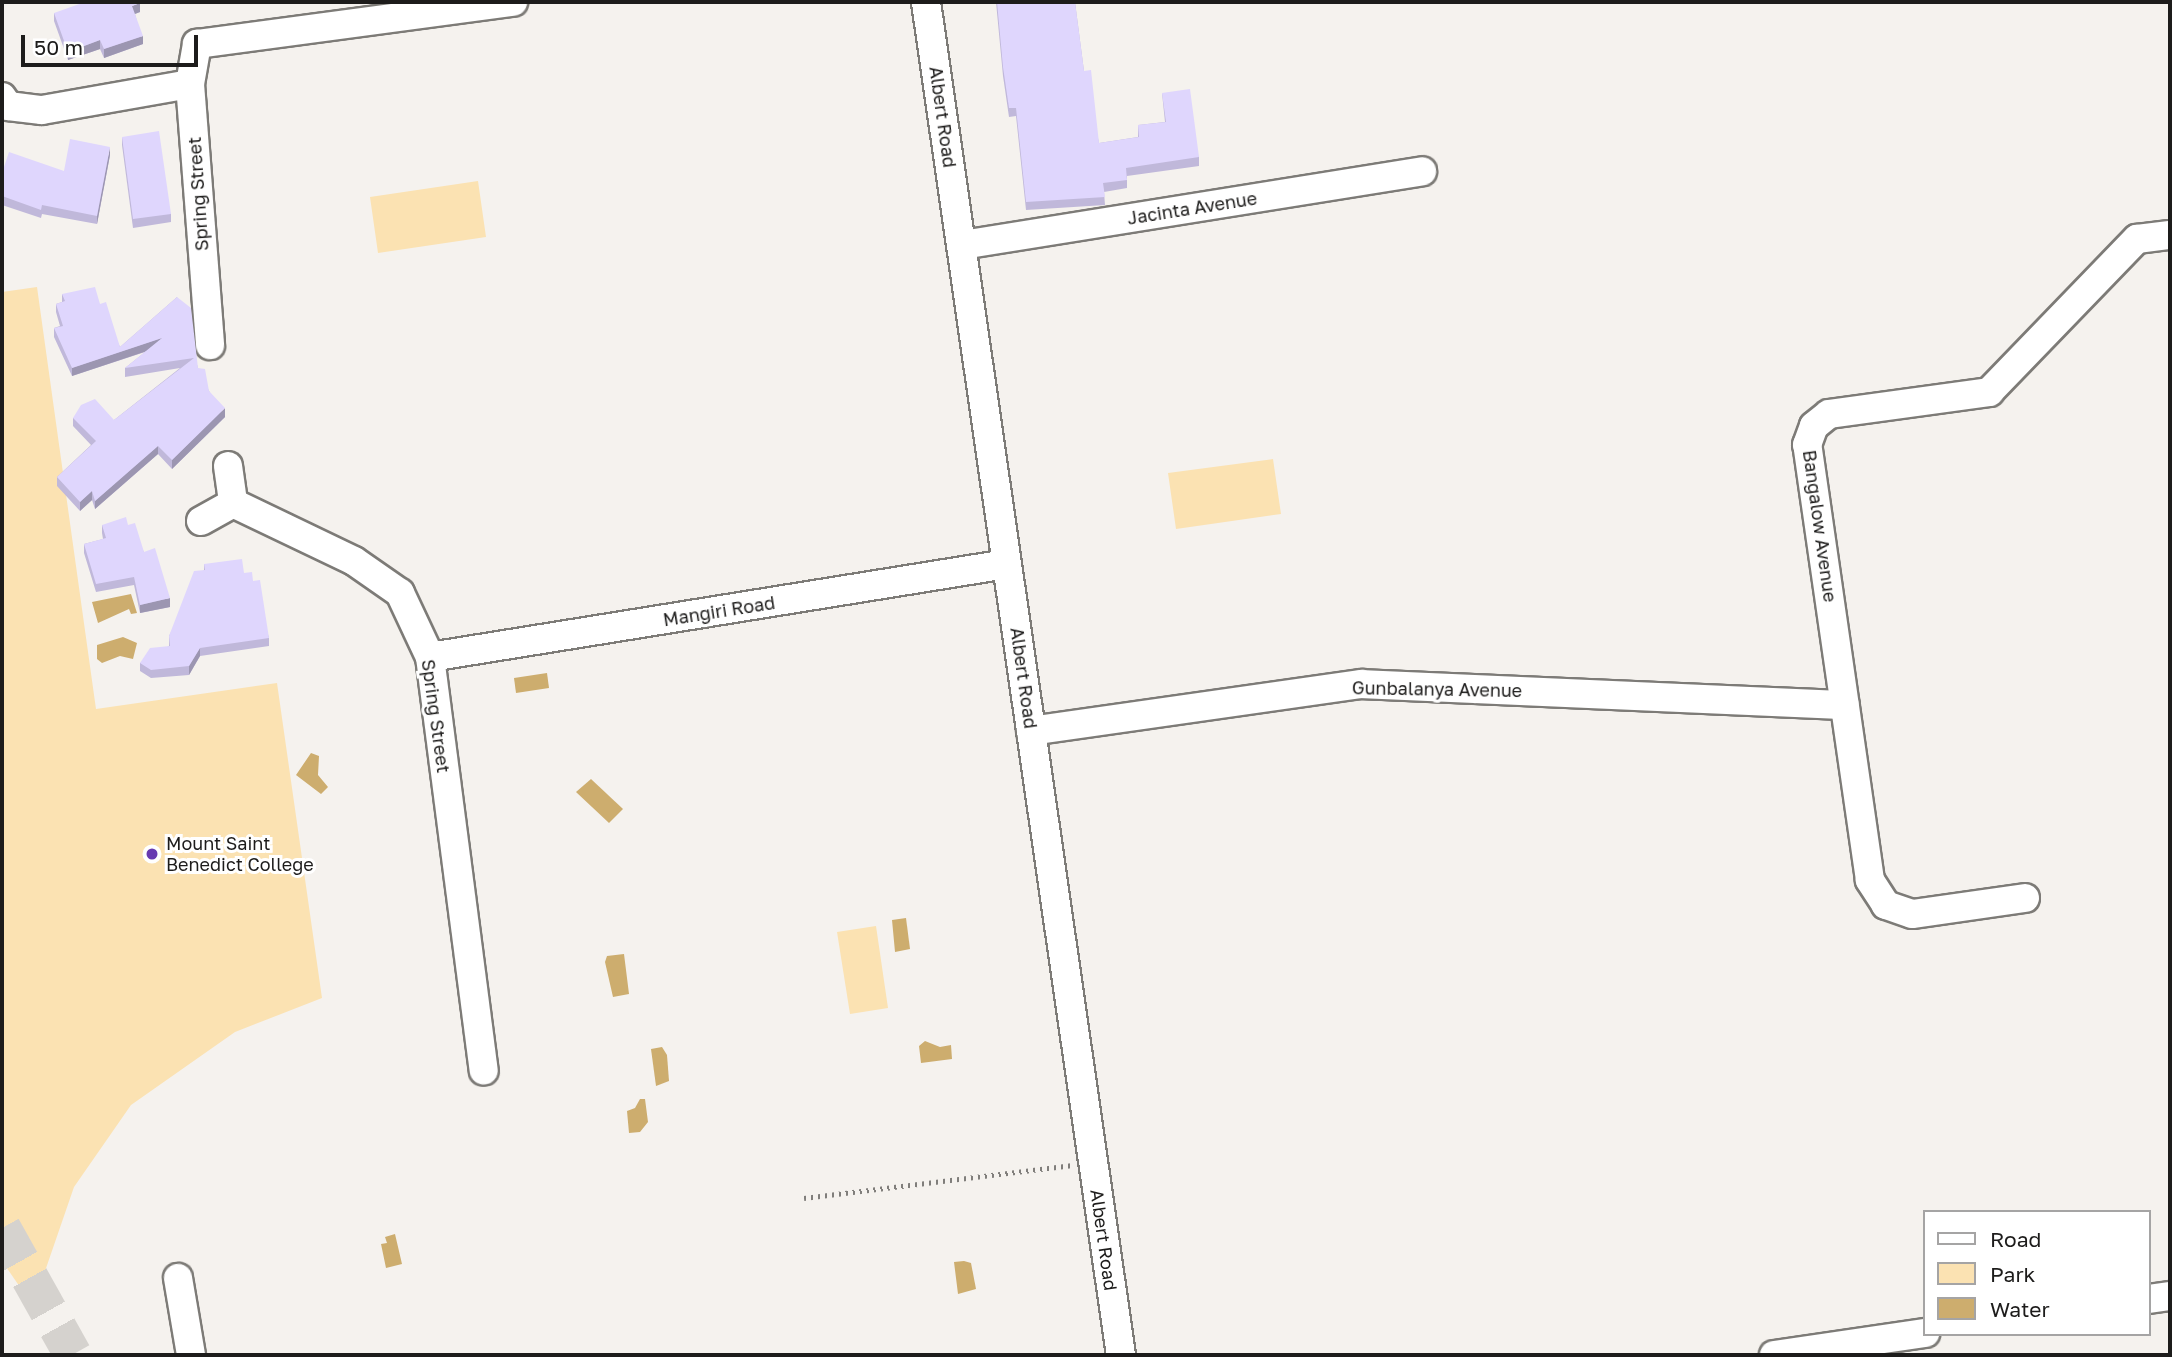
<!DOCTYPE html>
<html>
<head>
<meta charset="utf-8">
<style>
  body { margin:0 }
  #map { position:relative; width:2172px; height:1357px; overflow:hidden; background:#f5f2ee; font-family:"Golos Text",sans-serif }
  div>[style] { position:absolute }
  .green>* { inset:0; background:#fbe2b2 }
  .water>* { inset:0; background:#cdad6e }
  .highway-tunnel>* { height:38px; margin-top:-19px; transform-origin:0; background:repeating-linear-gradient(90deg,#d5d2ce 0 38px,transparent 0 57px) }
  .path>* { height:4.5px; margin-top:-2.25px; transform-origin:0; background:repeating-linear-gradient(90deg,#807e7b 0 2px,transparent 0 7px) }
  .roads { filter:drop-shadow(2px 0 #7d7b77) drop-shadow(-2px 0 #7d7b77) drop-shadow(0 2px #7d7b77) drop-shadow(0 -2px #7d7b77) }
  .minor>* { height:28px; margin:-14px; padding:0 14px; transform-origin:14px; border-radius:14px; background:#fff }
  .wall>* { inset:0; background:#c0b8da }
  .shaded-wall>* { inset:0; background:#9c96b1 }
  .building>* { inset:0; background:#dfd6fd }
  .dots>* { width:19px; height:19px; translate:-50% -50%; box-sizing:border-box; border:4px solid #fff; border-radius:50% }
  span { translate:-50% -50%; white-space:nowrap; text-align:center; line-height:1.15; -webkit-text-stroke:6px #fff; paint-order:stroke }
  .street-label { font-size:18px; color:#1d1c1b }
  .poi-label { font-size:18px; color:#1d1c1b }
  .left { translate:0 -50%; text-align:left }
  .frame { position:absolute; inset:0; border:4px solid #1d1c1b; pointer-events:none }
  .legend { position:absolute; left:1923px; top:1210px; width:228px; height:126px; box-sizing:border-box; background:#fff; border:2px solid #a5a4a4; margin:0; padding:9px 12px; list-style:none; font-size:21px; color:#1d1c1b }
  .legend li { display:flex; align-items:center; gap:14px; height:35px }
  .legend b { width:35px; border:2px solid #a5a4a4 }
  .scale { position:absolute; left:21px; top:35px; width:177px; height:32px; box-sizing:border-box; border:4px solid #1d1c1b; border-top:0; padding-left:9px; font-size:21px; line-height:24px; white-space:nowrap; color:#1d1c1b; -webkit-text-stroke:5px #fff; paint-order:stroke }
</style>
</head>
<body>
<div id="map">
  <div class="green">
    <div style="clip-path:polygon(478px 181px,486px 237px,378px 253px,370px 197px)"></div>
    <div style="clip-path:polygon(37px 287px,96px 709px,277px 683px,322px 998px,235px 1032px,131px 1105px,74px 1187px,33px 1306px,2px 1261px,2px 292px)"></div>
    <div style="clip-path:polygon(1273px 459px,1281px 514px,1176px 529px,1168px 473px)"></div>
    <div style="clip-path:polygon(876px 926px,888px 1008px,850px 1014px,837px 932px)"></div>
  </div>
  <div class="water">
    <div style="clip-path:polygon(131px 594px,137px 613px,131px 614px,129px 609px,98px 623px,92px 602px)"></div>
    <div style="clip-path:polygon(123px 637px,137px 643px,133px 659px,120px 656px,102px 663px,97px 659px,97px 645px)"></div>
    <div style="clip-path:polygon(547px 673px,549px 688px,516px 693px,514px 678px)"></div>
    <div style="clip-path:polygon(311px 753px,319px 756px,318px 775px,328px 787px,321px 794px,296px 775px)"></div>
    <div style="clip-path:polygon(591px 779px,623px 809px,609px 823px,576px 792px)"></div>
    <div style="clip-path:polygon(906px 918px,910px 949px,895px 952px,892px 920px)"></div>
    <div style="clip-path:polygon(624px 954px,629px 994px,613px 997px,605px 962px,607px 956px)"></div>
    <div style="clip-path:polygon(925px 1041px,940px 1047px,951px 1045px,952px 1059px,921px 1063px,919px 1046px)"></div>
    <div style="clip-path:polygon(662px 1047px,667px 1055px,669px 1081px,656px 1086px,651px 1049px)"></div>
    <div style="clip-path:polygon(640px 1099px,645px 1099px,648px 1122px,640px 1132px,629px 1133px,627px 1111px,635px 1108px)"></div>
    <div style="clip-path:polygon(395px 1234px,402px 1264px,386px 1268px,381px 1244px,387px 1243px,385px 1237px)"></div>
    <div style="clip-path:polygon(964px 1261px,971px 1263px,976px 1289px,958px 1294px,954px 1262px)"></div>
  </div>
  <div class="highway-tunnel">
    <div style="left:2px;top:1228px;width:145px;rotate:60.8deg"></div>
  </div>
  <div class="path">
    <div style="left:804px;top:1198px;width:269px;rotate:-7deg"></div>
  </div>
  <div class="roads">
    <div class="minor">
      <div style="left:926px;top:2px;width:1367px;rotate:81.8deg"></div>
      <div style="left:190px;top:84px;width:262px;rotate:85.6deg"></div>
      <div style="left:2px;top:97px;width:11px;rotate:56deg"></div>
      <div style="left:8px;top:106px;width:34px;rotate:7deg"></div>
      <div style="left:42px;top:110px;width:150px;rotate:-10deg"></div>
      <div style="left:190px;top:84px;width:41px;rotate:-80.1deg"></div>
      <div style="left:197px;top:44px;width:319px;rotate:-7.6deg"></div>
      <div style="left:962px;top:245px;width:466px;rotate:-9.1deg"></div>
      <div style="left:228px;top:466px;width:37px;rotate:82deg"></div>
      <div style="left:233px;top:503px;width:134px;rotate:25.6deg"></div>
      <div style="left:354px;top:561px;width:56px;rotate:34.8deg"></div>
      <div style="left:400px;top:593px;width:71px;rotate:64.9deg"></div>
      <div style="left:430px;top:657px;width:417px;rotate:82.6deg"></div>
      <div style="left:201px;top:521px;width:37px;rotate:-29deg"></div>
      <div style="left:430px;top:657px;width:584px;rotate:-9.16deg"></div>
      <div style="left:1031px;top:731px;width:334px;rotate:-8.1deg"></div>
      <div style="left:1362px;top:684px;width:483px;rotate:2.5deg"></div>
      <div style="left:2025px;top:898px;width:114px;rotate:171.9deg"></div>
      <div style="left:1912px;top:914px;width:28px;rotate:-161deg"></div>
      <div style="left:1886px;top:905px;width:30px;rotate:-123deg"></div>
      <div style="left:1870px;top:880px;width:440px;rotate:-98.2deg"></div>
      <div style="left:1807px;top:445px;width:20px;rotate:-70deg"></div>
      <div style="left:1814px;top:426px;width:19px;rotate:-39deg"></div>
      <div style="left:1829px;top:414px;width:162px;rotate:-7.8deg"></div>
      <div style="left:1989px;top:392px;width:213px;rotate:-46deg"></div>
      <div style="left:2137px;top:239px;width:33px;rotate:-7deg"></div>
      <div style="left:178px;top:1278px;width:78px;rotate:80.4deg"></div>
      <div style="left:2149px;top:1299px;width:21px;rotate:-8deg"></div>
      <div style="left:1774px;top:1355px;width:153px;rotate:-8.3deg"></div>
    </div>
  </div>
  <div class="wall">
    <div style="clip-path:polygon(996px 2px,1075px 2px,1084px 71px,1099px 143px,1138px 137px,1138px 125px,1165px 122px,1162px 93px,1199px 157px,1199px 166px,1127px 176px,1127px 188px,1104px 192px,1105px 205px,1026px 210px,1016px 116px,1009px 117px,1003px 76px)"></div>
    <div style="clip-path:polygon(140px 12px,135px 14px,143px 44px,104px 58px,100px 49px,68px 60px,54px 21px,54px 13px)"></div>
    <div style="clip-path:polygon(122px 137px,171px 214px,171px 222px,133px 228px,122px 145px)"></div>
    <div style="clip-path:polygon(110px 155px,97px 224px,42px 214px,41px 218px,2px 205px,2px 170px,64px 171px)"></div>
    <div style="clip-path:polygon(62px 294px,100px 304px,120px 347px,177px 297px,198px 368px,209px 391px,225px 417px,172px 469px,158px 454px,95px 509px,92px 500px,80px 511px,57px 486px,57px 477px,91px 445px,73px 426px,73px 418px,114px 420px,180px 368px,125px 377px,125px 368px,145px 352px,72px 376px,54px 337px,54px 328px,60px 326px,56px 312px,56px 304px,62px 302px)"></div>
    <div style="clip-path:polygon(102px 525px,128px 525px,144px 552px,170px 607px,140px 613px,134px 585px,96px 592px,84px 553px,84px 544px,103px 539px,102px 533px)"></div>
    <div style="clip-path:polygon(204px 564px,244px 573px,253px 581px,269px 638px,269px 646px,200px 656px,189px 675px,151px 678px,140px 671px,140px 663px,169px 646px,169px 636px,204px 570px)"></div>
  </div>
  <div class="shaded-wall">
    <div style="clip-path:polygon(140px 3px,140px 12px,132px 15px,132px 6px)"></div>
    <div style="clip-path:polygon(143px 36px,143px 44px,104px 58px,104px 49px)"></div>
    <div style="clip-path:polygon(100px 40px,100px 49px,68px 60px,68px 52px)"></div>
    <div style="clip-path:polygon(110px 147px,110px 155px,97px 224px,97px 216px)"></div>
    <div style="clip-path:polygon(162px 338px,162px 346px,72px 376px,72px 368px)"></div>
    <div style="clip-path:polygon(225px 408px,225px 417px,172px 469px,172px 460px)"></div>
    <div style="clip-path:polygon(158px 446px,158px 454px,95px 509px,95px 501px)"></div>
    <div style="clip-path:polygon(92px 491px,92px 500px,80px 511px,80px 502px)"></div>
    <div style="clip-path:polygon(170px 598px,170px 607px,140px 613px,140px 605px)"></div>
    <div style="clip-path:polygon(200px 648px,200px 656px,189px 675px,189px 666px)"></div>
  </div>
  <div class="building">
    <div style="clip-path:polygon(85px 2px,139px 2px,140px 3px,132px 6px,143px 36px,104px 49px,100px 40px,68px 52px,54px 13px)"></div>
    <div style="clip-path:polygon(997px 2px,1075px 2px,1084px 71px,1091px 70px,1099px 143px,1139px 137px,1138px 125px,1166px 122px,1162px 93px,1190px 89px,1199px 157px,1126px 168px,1127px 180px,1103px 183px,1105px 197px,1026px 202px,1016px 108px,1009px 108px,1003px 67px)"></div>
    <div style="clip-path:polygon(159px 131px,171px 214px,133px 219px,122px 137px)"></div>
    <div style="clip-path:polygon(70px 139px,110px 147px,97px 216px,42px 205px,41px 210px,2px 196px,2px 170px,3px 170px,9px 152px,64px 171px)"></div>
    <div style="clip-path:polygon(95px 287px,100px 304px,106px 302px,120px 347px,177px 297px,191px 308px,198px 368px,205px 369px,209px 391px,225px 408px,172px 460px,158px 446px,95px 501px,92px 491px,80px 502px,57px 477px,96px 441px,73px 418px,81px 405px,95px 399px,114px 420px,194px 358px,125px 368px,162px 338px,72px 368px,54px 328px,63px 326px,56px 304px,65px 301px,62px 294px)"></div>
    <div style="clip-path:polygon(126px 517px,128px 525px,135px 523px,144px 552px,155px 548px,170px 598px,140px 605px,134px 577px,96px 584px,84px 544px,106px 538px,102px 525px)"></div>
    <div style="clip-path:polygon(242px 559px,244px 573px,252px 572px,253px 581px,260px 580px,269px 638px,200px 648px,189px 666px,151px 670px,140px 663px,150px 648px,170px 646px,169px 636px,194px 571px,205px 570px,204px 564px)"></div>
  </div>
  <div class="dots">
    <div style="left:152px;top:854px;background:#673ab1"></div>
  </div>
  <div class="street-label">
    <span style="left:943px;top:117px;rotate:82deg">Albert Road</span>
    <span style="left:198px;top:194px;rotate:-94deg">Spring Street</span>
    <span style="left:1192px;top:208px;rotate:-9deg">Jacinta Avenue</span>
    <span style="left:1820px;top:526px;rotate:82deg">Bangalow Avenue</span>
    <span style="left:719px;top:611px;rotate:-9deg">Mangiri Road</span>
    <span style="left:1024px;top:678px;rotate:82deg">Albert Road</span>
    <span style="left:1437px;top:689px;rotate:1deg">Gunbalanya Avenue</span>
    <span style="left:436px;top:716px;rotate:82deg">Spring Street</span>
    <span style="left:1104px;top:1240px;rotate:82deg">Albert Road</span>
  </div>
  <div class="poi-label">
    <span class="left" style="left:166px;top:854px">Mount Saint<br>Benedict College</span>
  </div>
  <div class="frame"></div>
  <ul class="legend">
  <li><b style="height:9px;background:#fff"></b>Road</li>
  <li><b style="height:19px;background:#fbe2b2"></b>Park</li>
  <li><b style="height:19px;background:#cdad6e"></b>Water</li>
  </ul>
  <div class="scale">50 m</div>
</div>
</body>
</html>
